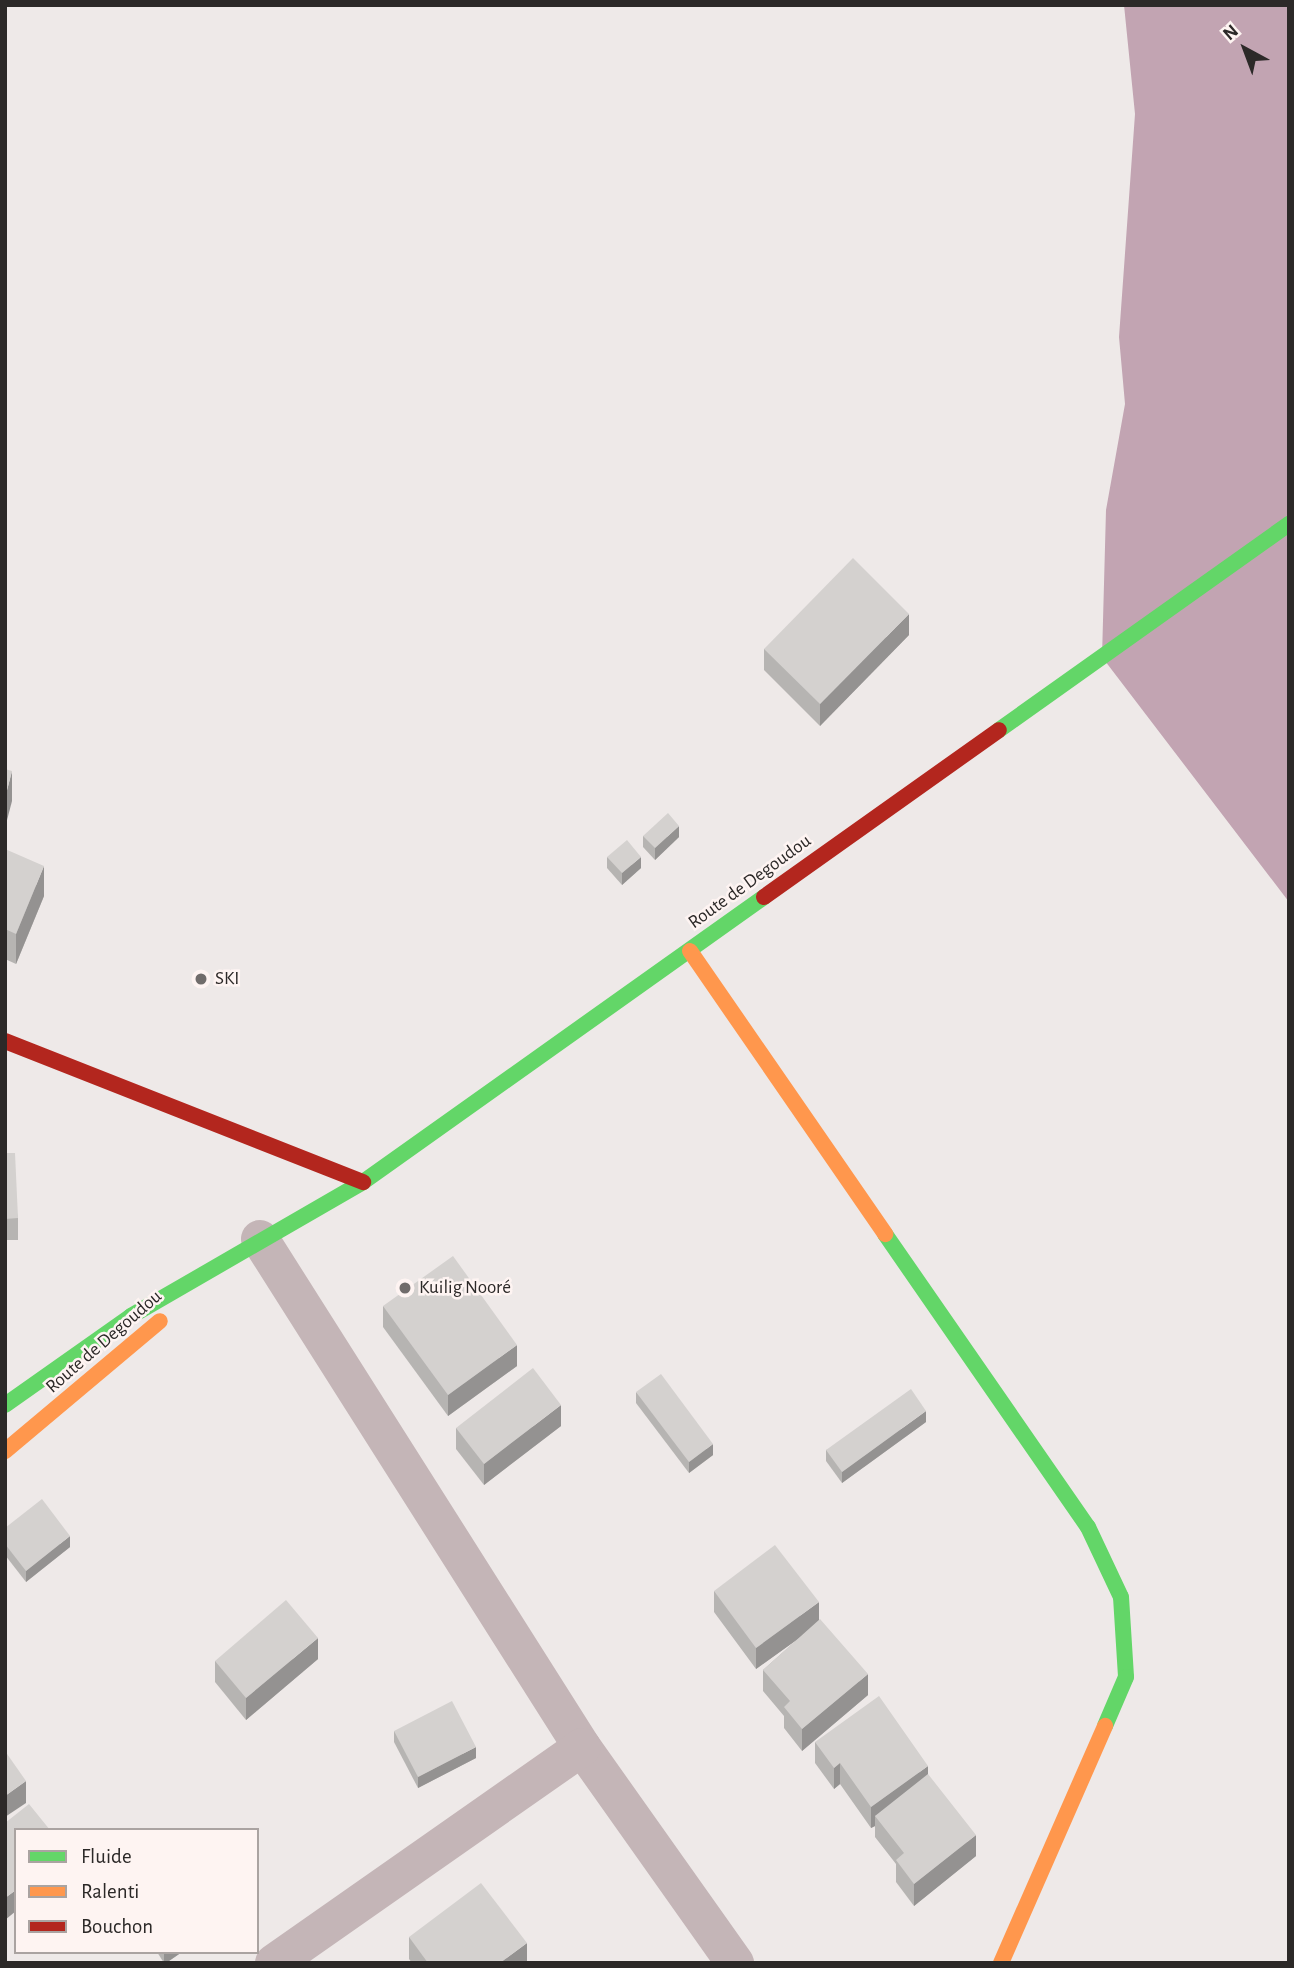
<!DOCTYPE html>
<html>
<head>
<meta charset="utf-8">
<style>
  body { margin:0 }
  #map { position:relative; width:1294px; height:1968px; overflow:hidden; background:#eee9e8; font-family:"Alegreya Sans",sans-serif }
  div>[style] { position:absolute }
  .water>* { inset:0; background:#c2a4b2 }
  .street>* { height:38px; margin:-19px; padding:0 19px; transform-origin:19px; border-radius:19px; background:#c4b5b7 }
  .fast>* { height:16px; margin:-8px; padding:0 8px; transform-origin:8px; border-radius:8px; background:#63d668 }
  .slow>* { height:16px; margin:-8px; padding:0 8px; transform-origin:8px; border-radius:8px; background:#ff974d }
  .jam>* { height:16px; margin:-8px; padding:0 8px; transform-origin:8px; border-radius:8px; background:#b3261e }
  .wall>* { inset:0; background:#b6b4b2 }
  .shaded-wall>* { inset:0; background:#949291 }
  .building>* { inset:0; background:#d4d1cf }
  .dots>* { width:19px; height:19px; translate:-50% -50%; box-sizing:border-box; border:4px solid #fef4f2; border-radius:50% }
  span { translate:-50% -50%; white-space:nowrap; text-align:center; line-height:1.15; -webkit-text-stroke:5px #fef4f2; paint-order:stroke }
  .street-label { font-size:19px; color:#2c2928 }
  .poi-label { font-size:19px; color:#2c2928 }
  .left { translate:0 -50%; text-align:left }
  .frame { position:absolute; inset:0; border:7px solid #2c2928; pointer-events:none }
  .legend { position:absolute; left:14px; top:1828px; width:245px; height:126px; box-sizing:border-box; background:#fef4f2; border:2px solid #aaa3a1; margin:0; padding:9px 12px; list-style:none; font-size:21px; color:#2c2928 }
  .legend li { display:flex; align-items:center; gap:14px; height:35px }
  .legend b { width:35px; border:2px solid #aaa3a1 }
  .north { position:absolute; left:1210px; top:14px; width:70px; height:70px; -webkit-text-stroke:5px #fef4f2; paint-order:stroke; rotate:319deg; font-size:19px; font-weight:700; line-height:28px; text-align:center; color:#2c2928 }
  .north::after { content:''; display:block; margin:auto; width:24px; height:32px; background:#2c2928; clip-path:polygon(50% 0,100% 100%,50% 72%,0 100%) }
</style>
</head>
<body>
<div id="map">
  <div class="water">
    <div style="clip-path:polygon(1124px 5px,1289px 5px,1289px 902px,1102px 657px,1106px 510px,1125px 404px,1119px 337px,1135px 114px)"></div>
  </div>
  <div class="street">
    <div style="left:260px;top:1239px;width:601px;rotate:57.63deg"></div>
    <div style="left:582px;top:1747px;width:265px;rotate:54.7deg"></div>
    <div style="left:274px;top:1963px;width:376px;rotate:-35deg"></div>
  </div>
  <div class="fast">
    <div style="left:999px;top:730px;width:356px;rotate:-35.4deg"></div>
    <div style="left:885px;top:1234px;width:356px;rotate:55.3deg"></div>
    <div style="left:1088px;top:1527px;width:77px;rotate:64.8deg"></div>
    <div style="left:1121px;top:1597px;width:80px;rotate:86.4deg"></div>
    <div style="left:1126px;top:1677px;width:53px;rotate:113.2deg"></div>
    <div style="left:5px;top:1405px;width:154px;rotate:-35.2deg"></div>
    <div style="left:131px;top:1316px;width:268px;rotate:-30deg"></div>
    <div style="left:363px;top:1182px;width:492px;rotate:-35.4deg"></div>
  </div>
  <div class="slow">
    <div style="left:690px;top:951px;width:344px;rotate:55.4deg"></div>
    <div style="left:5px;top:1451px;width:202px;rotate:-40deg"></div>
    <div style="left:1001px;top:1963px;width:259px;rotate:-66.3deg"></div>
  </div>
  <div class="jam">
    <div style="left:764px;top:897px;width:288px;rotate:-35.4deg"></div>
    <div style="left:5px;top:1041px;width:385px;rotate:21.5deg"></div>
  </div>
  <div class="wall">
    <div style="clip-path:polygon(909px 635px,820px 726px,764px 670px,764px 649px)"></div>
    <div style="clip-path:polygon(643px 836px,679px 837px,655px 860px,643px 847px)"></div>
    <div style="clip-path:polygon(5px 849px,44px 896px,16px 964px,5px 959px)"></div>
    <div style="clip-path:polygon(607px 857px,641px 868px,622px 885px,607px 868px)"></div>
    <div style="clip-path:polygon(5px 1153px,18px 1218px,18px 1240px,5px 1240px)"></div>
    <div style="clip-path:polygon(383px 1306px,517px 1366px,448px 1416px,383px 1327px)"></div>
    <div style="clip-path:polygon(636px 1392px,713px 1455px,689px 1473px,636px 1403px)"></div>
    <div style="clip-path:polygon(926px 1422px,842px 1483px,826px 1461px,826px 1450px)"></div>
    <div style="clip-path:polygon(561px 1426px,484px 1485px,456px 1449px,456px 1428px)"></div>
    <div style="clip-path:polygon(5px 1528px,70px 1547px,26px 1582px,5px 1555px)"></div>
    <div style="clip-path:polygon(714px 1591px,819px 1621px,868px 1695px,802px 1751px,784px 1728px,784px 1716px,763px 1691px,763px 1670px,799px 1638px,756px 1669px,714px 1612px)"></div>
    <div style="clip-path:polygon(318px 1659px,246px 1720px,215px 1682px,215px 1661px)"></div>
    <div style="clip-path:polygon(394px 1731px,476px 1758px,418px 1788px,394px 1742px)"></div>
    <div style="clip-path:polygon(815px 1742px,928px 1775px,976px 1856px,914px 1906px,896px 1882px,896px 1864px,875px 1837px,875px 1826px,871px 1828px,840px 1784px,834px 1789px,815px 1763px)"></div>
    <div style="clip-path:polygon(409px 1937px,527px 1963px,412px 1963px,409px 1959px)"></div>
    <div style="clip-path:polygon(157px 1952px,182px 1952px,166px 1963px,164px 1963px)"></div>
  </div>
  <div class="shaded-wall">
    <div style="clip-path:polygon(909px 614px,909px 635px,820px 726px,820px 704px)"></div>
    <div style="clip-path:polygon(12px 771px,12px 801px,5px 828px,5px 798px)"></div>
    <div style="clip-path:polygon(679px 826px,679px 837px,655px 860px,655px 848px)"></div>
    <div style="clip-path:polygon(641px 857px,641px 868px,622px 885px,622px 873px)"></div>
    <div style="clip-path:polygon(44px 866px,44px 896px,16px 964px,16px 934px)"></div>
    <div style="clip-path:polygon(517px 1345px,517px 1366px,448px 1416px,448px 1395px)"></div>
    <div style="clip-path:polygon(561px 1405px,561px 1426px,484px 1485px,484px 1464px)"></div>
    <div style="clip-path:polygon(926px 1411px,926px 1422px,842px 1483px,842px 1472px)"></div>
    <div style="clip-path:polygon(713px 1444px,713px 1455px,689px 1473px,689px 1462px)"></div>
    <div style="clip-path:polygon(70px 1536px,70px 1547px,26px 1582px,26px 1571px)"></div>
    <div style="clip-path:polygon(819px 1602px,819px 1624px,756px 1669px,756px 1648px)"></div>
    <div style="clip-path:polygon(318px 1638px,318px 1659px,246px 1720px,246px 1698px)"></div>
    <div style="clip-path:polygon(868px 1674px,868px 1695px,802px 1751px,802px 1729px)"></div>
    <div style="clip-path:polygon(476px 1747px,476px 1758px,418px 1788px,418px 1777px)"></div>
    <div style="clip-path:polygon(840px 1763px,840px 1784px,834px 1789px,834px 1768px)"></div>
    <div style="clip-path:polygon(928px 1766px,928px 1788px,875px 1816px,875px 1826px,871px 1828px,871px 1807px)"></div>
    <div style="clip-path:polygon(26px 1781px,26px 1803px,5px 1817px,5px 1796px)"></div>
    <div style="clip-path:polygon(976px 1835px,976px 1856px,914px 1906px,914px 1884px)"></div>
    <div style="clip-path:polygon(16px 1890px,16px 1911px,5px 1920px,5px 1898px)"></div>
    <div style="clip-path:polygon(527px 1943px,527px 1963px,500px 1963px)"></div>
    <div style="clip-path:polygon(164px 1952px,182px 1952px,166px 1963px,164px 1963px)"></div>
  </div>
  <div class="building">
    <div style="clip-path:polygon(853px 558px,909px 614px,820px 704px,764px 649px)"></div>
    <div style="clip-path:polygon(5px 769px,12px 771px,5px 798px)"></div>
    <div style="clip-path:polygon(668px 813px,679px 826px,655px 848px,643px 836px)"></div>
    <div style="clip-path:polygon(627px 840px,641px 857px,622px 873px,607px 857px)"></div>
    <div style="clip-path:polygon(5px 849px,44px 866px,16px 934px,5px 929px)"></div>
    <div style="clip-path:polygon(5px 1153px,15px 1153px,18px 1218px,5px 1219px)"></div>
    <div style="clip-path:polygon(453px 1256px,517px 1345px,448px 1395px,383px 1306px)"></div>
    <div style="clip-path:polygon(533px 1368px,561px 1405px,484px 1464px,456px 1428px)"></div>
    <div style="clip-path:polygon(661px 1374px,713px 1444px,689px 1462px,636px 1392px)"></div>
    <div style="clip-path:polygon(911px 1389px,926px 1411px,842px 1472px,826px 1450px)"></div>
    <div style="clip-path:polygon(42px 1499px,70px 1536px,26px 1571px,5px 1544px,5px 1528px)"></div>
    <div style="clip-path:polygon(775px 1545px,819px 1602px,756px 1648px,714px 1591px)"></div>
    <div style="clip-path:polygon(286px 1600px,318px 1638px,246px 1698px,215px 1661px)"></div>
    <div style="clip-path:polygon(820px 1619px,868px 1674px,802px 1729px,784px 1707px,790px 1701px,763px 1670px)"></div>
    <div style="clip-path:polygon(879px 1696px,928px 1766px,871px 1807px,840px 1763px,834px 1768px,815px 1742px)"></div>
    <div style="clip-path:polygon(452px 1701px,476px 1747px,418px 1777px,394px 1731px)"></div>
    <div style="clip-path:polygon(5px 1751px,26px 1781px,5px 1796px)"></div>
    <div style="clip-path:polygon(928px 1774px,976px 1835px,914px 1884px,896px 1860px,904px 1853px,875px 1816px)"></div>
    <div style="clip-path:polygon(29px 1804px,50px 1830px,16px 1830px,16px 1890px,5px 1898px,5px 1823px)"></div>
    <div style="clip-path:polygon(481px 1883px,527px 1943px,500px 1963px,428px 1963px,409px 1937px)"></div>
  </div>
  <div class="dots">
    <div style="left:201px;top:979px;background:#706c6b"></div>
    <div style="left:405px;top:1288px;background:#706c6b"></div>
  </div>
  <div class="street-label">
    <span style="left:750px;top:882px;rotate:-36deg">Route de Degoudou</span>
    <span style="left:104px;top:1342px;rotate:-41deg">Route de Degoudou</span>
  </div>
  <div class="poi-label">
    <span class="left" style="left:215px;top:979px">SKI</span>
    <span class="left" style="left:419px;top:1288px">Kuilig Nooré</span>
  </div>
  <div class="frame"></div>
  <ul class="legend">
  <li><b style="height:9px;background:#63d668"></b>Fluide</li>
  <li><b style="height:9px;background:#ff974d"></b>Ralenti</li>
  <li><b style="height:9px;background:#b3261e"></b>Bouchon</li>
  </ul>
  <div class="north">N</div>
</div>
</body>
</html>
